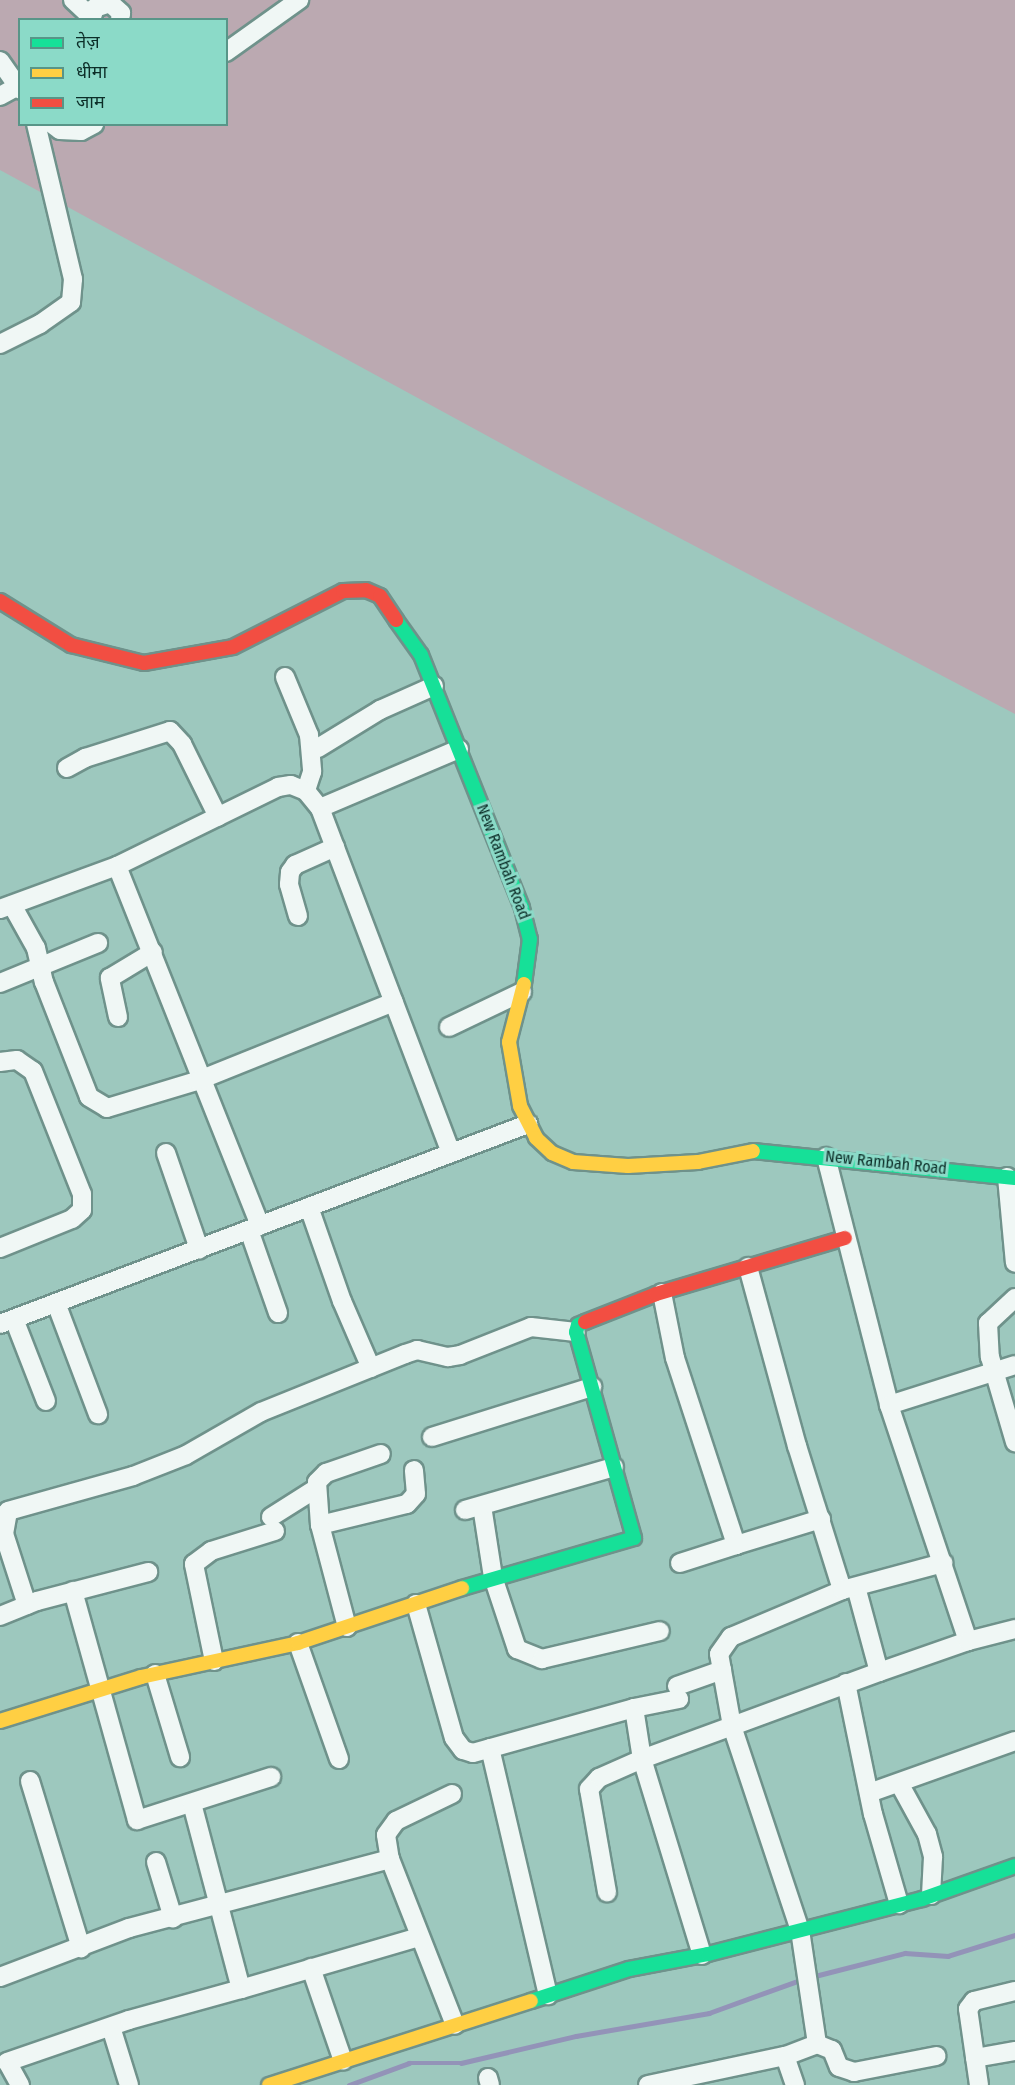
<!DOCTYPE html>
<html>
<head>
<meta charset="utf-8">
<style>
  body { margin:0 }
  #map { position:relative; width:1015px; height:2085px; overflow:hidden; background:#9dc8be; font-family:"Fira Sans Condensed","Noto Sans Devanagari",sans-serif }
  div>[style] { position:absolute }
  .green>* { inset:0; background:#bba9b1 }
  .stream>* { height:4.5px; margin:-2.25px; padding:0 2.25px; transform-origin:2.25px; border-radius:2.25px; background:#9393b8 }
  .roads { filter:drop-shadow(2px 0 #6f928b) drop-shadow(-2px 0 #6f928b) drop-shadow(0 2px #6f928b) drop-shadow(0 -2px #6f928b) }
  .street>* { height:18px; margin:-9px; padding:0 9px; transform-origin:9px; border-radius:9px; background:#f0f7f5 }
  .fast>* { height:14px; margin:-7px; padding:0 7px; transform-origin:7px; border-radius:7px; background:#16e098 }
  .slow>* { height:14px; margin:-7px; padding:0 7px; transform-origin:7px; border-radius:7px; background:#ffcf43 }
  .jam>* { height:14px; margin:-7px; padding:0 7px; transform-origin:7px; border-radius:7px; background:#f24e42 }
  span { translate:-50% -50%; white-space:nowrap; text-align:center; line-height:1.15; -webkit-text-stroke:6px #8bdac8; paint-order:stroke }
  .street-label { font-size:16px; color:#0c2e28 }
  .legend { position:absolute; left:18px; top:18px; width:210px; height:108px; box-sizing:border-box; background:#8bdac8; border:2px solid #589588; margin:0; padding:8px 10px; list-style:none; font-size:18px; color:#0c2e28 }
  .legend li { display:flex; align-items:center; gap:12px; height:30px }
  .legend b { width:30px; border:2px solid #589588 }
</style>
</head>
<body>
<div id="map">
  <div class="green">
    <div style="clip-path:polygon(evenodd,0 0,1015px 0,1015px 714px,546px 468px,0 170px,0 0,20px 20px,226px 20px,226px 124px,20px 124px,20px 20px)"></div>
  </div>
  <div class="stream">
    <div style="left:811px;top:1977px;width:97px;rotate:-14.3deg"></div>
    <div style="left:905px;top:1953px;width:43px;rotate:4deg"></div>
    <div style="left:948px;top:1956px;width:70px;rotate:-17.4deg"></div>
    <div style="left:349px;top:2085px;width:64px;rotate:-20.1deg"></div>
    <div style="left:409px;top:2063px;width:52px"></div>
    <div style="left:461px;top:2063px;width:118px;rotate:-13.2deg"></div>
    <div style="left:576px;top:2036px;width:135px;rotate:-9.8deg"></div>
    <div style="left:709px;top:2013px;width:100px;rotate:-19.9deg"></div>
  </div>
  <div class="roads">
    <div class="street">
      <div style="left:73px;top:0;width:26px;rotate:43deg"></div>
      <div style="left:91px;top:20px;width:13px;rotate:-72deg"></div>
      <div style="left:95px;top:8px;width:16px;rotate:-18deg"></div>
      <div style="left:110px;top:3px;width:15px;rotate:42deg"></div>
      <div style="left:121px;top:13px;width:7px;rotate:98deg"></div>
      <div style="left:226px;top:52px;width:90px;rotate:-35.5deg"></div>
      <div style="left:0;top:61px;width:35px;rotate:55deg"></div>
      <div style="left:0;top:96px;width:23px;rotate:-29deg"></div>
      <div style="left:52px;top:124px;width:10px;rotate:37deg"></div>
      <div style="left:60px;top:130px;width:21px;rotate:3deg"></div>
      <div style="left:81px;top:131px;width:15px;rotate:-28deg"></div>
      <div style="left:0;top:344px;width:45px;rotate:-26.6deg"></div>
      <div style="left:40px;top:324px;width:38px;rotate:-35deg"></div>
      <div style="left:71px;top:302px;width:23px;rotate:-85deg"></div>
      <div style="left:73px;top:279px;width:159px;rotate:-103.4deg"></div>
      <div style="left:285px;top:677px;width:63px;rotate:67.5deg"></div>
      <div style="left:309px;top:735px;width:37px;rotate:85deg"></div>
      <div style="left:312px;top:772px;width:20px;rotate:108deg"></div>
      <div style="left:318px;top:748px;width:73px;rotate:-31.5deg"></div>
      <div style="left:380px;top:710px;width:59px;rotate:-24deg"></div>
      <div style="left:67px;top:768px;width:21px;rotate:-29deg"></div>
      <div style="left:85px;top:758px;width:89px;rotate:-17.6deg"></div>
      <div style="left:170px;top:731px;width:18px;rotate:47deg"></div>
      <div style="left:182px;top:744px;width:81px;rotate:63.7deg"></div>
      <div style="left:320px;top:808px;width:151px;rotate:-23deg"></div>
      <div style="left:117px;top:866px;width:387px;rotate:68.3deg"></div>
      <div style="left:12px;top:905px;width:49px;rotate:60.8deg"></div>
      <div style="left:36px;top:948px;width:35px;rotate:77deg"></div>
      <div style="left:44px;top:982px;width:123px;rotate:68.6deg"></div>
      <div style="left:89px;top:1097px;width:21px;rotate:31deg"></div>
      <div style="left:107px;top:1108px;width:94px;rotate:-16.7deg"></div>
      <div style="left:197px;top:1081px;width:212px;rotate:-21.9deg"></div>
      <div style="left:0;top:909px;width:125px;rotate:-20.2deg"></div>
      <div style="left:117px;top:866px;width:179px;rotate:-26.1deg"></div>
      <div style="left:278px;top:787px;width:13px;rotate:-9deg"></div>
      <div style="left:291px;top:785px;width:16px;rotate:22deg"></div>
      <div style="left:306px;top:791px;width:22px;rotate:51deg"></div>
      <div style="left:320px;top:808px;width:369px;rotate:69.2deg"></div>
      <div style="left:298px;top:916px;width:33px;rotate:-106deg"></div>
      <div style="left:289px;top:884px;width:12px;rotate:-85deg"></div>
      <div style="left:290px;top:872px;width:9px;rotate:-54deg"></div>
      <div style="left:295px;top:865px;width:44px;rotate:-24.2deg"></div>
      <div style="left:0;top:983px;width:106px;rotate:-22.2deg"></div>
      <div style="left:118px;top:1017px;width:40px;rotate:-102deg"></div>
      <div style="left:110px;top:978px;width:50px;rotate:-31.2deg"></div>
      <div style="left:449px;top:1027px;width:81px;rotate:-25.6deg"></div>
      <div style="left:0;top:1062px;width:17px;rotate:-7deg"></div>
      <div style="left:17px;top:1060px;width:19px;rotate:35deg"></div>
      <div style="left:33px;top:1071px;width:132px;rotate:68.3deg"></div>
      <div style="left:82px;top:1194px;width:16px;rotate:90deg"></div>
      <div style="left:82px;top:1210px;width:13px;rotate:138deg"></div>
      <div style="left:72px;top:1219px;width:78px;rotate:158.1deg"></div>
      <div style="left:166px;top:1153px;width:102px;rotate:71deg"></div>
      <div style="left:826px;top:1157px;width:256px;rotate:75.7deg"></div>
      <div style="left:889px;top:1405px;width:249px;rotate:71.5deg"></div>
      <div style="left:968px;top:1641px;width:94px;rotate:160.8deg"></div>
      <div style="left:879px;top:1672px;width:88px;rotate:-105.1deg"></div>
      <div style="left:1007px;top:1177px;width:86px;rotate:84.7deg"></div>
      <div style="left:309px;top:1207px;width:100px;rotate:70.7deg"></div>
      <div style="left:342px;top:1301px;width:73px;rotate:66.6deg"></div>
      <div style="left:249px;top:1230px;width:88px;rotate:70.7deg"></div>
      <div style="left:748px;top:1267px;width:186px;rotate:74.7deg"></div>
      <div style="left:797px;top:1446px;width:151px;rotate:72.6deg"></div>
      <div style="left:662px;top:1293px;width:66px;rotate:78.7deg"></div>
      <div style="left:675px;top:1358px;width:197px;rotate:71.9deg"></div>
      <div style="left:736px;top:1545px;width:89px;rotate:-17deg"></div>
      <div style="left:1015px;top:1298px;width:37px;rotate:137deg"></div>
      <div style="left:988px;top:1323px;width:34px;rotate:87deg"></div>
      <div style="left:990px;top:1357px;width:89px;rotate:73.6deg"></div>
      <div style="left:56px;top:1303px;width:119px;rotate:69.3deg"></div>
      <div style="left:14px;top:1319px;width:88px;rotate:68.7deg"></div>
      <div style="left:0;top:1324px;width:565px;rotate:-20.75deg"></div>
      <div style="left:889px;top:1405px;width:132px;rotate:-17.6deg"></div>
      <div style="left:432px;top:1437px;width:168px;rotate:-17.4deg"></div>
      <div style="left:482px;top:1506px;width:72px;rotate:81.2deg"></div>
      <div style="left:493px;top:1577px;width:76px;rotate:71.6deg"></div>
      <div style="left:517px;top:1649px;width:27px;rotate:22deg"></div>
      <div style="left:542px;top:1659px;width:121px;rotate:-13.3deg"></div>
      <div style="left:465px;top:1510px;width:155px;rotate:-16.1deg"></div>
      <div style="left:271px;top:1517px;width:54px;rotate:-32.2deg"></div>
      <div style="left:320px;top:1525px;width:89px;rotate:-13.6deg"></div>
      <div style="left:407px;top:1504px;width:13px;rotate:-48deg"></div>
      <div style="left:416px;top:1494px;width:24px;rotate:-95deg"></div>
      <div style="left:680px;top:1563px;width:59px;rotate:-17.8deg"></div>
      <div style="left:73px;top:1591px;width:238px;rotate:74.4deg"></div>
      <div style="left:137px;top:1820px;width:141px;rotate:-17.8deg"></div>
      <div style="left:416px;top:1604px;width:139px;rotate:74.2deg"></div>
      <div style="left:454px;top:1738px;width:15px;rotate:53deg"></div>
      <div style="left:463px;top:1750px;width:10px;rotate:17deg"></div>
      <div style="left:473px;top:1753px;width:167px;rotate:-15.6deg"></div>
      <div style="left:634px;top:1708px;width:52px;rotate:81.1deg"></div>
      <div style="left:642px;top:1759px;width:47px;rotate:156.2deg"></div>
      <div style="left:599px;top:1778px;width:15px;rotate:132deg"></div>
      <div style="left:589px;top:1789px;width:105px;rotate:80.1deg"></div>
      <div style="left:27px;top:1605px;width:75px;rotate:-107.9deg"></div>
      <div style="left:4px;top:1534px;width:23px;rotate:-80deg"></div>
      <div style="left:8px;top:1511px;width:130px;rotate:-15.6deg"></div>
      <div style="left:133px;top:1476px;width:57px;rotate:-21.6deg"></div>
      <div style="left:186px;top:1455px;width:86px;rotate:-29.8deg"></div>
      <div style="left:261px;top:1412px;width:155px;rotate:-21.9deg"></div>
      <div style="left:405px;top:1354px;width:13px;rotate:-18deg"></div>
      <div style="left:417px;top:1350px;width:32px;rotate:13deg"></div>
      <div style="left:448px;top:1357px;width:12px;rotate:-9deg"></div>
      <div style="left:460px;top:1355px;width:76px;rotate:-21.5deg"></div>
      <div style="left:531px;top:1327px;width:45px;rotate:6.3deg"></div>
      <div style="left:0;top:1616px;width:40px;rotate:-22deg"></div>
      <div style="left:37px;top:1601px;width:115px;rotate:-14.6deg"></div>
      <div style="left:347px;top:1627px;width:106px;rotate:-104.8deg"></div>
      <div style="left:320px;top:1525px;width:43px;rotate:-94deg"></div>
      <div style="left:317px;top:1482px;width:13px;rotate:-45deg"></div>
      <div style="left:326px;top:1473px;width:58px;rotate:-19.1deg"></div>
      <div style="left:968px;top:1641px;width:49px;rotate:-14.3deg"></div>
      <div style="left:298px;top:1643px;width:123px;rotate:70.5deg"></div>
      <div style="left:214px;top:1661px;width:99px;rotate:-101.7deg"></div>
      <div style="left:194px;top:1564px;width:21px;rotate:-37deg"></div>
      <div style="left:211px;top:1551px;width:67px;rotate:-17.4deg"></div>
      <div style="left:879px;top:1672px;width:157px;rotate:159.8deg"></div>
      <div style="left:732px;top:1726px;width:73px;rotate:-100.2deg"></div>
      <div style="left:719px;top:1654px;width:21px;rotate:-55deg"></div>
      <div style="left:731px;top:1637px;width:121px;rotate:-22.9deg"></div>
      <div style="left:842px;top:1590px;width:105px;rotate:-15deg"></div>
      <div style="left:155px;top:1674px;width:87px;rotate:73.2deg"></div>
      <div style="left:846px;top:1683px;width:134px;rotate:78.4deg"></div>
      <div style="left:873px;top:1814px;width:94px;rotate:73.9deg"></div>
      <div style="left:677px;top:1686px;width:48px;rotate:-19.6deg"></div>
      <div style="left:634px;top:1708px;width:46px;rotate:-11.3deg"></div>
      <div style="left:490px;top:1748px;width:254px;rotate:76.8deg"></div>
      <div style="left:30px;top:1781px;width:175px;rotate:73deg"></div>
      <div style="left:899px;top:1783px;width:58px;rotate:61.2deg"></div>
      <div style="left:927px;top:1834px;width:24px;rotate:75deg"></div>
      <div style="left:933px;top:1857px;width:38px;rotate:93deg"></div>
      <div style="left:869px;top:1793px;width:155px;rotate:-19.6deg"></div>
      <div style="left:452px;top:1794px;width:62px;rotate:154.3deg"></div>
      <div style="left:396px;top:1821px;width:17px;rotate:126deg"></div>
      <div style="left:386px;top:1835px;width:24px;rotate:81deg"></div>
      <div style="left:390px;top:1859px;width:178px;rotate:68.6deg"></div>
      <div style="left:156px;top:1862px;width:59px;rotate:73.1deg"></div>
      <div style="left:702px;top:1955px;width:205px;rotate:-107deg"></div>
      <div style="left:642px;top:1759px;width:96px;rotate:-20.1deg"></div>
      <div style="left:732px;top:1726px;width:215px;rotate:71.6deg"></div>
      <div style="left:800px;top:1930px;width:115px;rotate:81.5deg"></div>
      <div style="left:817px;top:2044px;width:34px;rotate:159deg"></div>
      <div style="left:785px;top:2056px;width:31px;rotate:71deg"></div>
      <div style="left:311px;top:1968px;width:98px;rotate:71deg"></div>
      <div style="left:0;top:1977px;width:138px;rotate:-20.8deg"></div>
      <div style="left:129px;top:1928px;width:270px;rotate:-14.8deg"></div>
      <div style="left:241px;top:1989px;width:185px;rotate:-16.3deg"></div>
      <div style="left:111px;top:2027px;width:61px;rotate:72.8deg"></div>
      <div style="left:817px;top:2044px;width:16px;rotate:22deg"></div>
      <div style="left:832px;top:2050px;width:18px;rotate:68deg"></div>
      <div style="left:839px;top:2067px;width:16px;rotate:18deg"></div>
      <div style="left:854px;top:2072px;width:84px;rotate:-11deg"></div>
      <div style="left:975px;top:2058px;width:41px;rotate:-9.9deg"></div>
      <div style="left:488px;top:2078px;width:7px;rotate:74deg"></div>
      <div style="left:20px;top:2085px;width:26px;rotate:-119deg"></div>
      <div style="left:7px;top:2062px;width:129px;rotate:-19deg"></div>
      <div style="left:129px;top:2020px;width:116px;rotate:-15.5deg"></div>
      <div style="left:241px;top:1989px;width:192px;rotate:-104.8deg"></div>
      <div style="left:648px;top:2085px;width:140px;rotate:-12deg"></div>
      <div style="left:979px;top:2085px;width:77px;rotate:-98.2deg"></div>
      <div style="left:968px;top:2009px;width:10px;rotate:-53deg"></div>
      <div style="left:974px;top:2001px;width:42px;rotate:-13.7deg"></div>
    </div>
    <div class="fast">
      <div style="left:396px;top:620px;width:43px;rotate:54.5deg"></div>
      <div style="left:421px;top:655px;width:272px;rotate:68.2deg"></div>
      <div style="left:522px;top:908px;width:32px;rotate:76deg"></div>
      <div style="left:530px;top:939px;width:45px;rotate:97.6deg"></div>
      <div style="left:753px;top:1151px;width:263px;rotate:5.9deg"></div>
      <div style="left:462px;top:1588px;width:179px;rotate:-16.2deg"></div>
      <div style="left:634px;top:1538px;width:214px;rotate:-105.7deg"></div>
      <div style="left:576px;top:1332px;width:7px;rotate:-74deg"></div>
      <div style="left:578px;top:1325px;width:8px;rotate:-23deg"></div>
      <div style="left:531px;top:2001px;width:103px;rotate:-18.1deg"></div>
      <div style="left:629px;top:1969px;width:80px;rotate:-10.8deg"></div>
      <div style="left:708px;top:1954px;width:221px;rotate:-14.4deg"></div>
      <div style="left:922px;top:1899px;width:99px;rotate:-19.5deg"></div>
    </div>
    <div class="slow">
      <div style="left:524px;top:984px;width:60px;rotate:104.5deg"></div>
      <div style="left:509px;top:1042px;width:65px;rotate:80.2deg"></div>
      <div style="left:520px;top:1106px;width:36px;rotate:63deg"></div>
      <div style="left:536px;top:1138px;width:22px;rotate:43deg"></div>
      <div style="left:552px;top:1153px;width:23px;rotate:23deg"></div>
      <div style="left:573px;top:1162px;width:55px;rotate:4.2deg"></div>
      <div style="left:628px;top:1166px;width:70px;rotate:-3.3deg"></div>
      <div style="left:698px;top:1162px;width:56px;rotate:-11.3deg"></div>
      <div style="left:0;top:1721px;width:148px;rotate:-17.3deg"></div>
      <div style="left:141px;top:1677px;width:161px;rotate:-12.2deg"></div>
      <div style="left:298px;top:1643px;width:173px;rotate:-18.5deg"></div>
      <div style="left:269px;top:2085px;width:275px;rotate:-17.8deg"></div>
    </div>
    <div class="jam">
      <div style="left:0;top:601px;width:84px;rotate:31.8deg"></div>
      <div style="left:71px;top:645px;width:75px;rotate:13.9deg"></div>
      <div style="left:144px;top:663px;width:90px;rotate:-10.2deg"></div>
      <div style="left:233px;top:647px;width:123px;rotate:-27deg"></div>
      <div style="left:343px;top:591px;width:23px;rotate:-2deg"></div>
      <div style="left:366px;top:590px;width:15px;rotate:23deg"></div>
      <div style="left:380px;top:596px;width:29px;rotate:56deg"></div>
      <div style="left:585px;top:1322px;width:76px;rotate:-21.5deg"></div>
      <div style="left:656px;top:1294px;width:197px;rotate:-16.5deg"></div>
    </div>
  </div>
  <div class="street-label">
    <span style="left:503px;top:862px;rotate:69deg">New Rambah Road</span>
    <span style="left:886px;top:1163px;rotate:6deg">New Rambah Road</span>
  </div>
  <ul class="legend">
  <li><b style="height:8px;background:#16e098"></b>तेज़</li>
  <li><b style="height:8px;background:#ffcf43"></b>धीमा</li>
  <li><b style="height:8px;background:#f24e42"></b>जाम</li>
  </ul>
</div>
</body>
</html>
